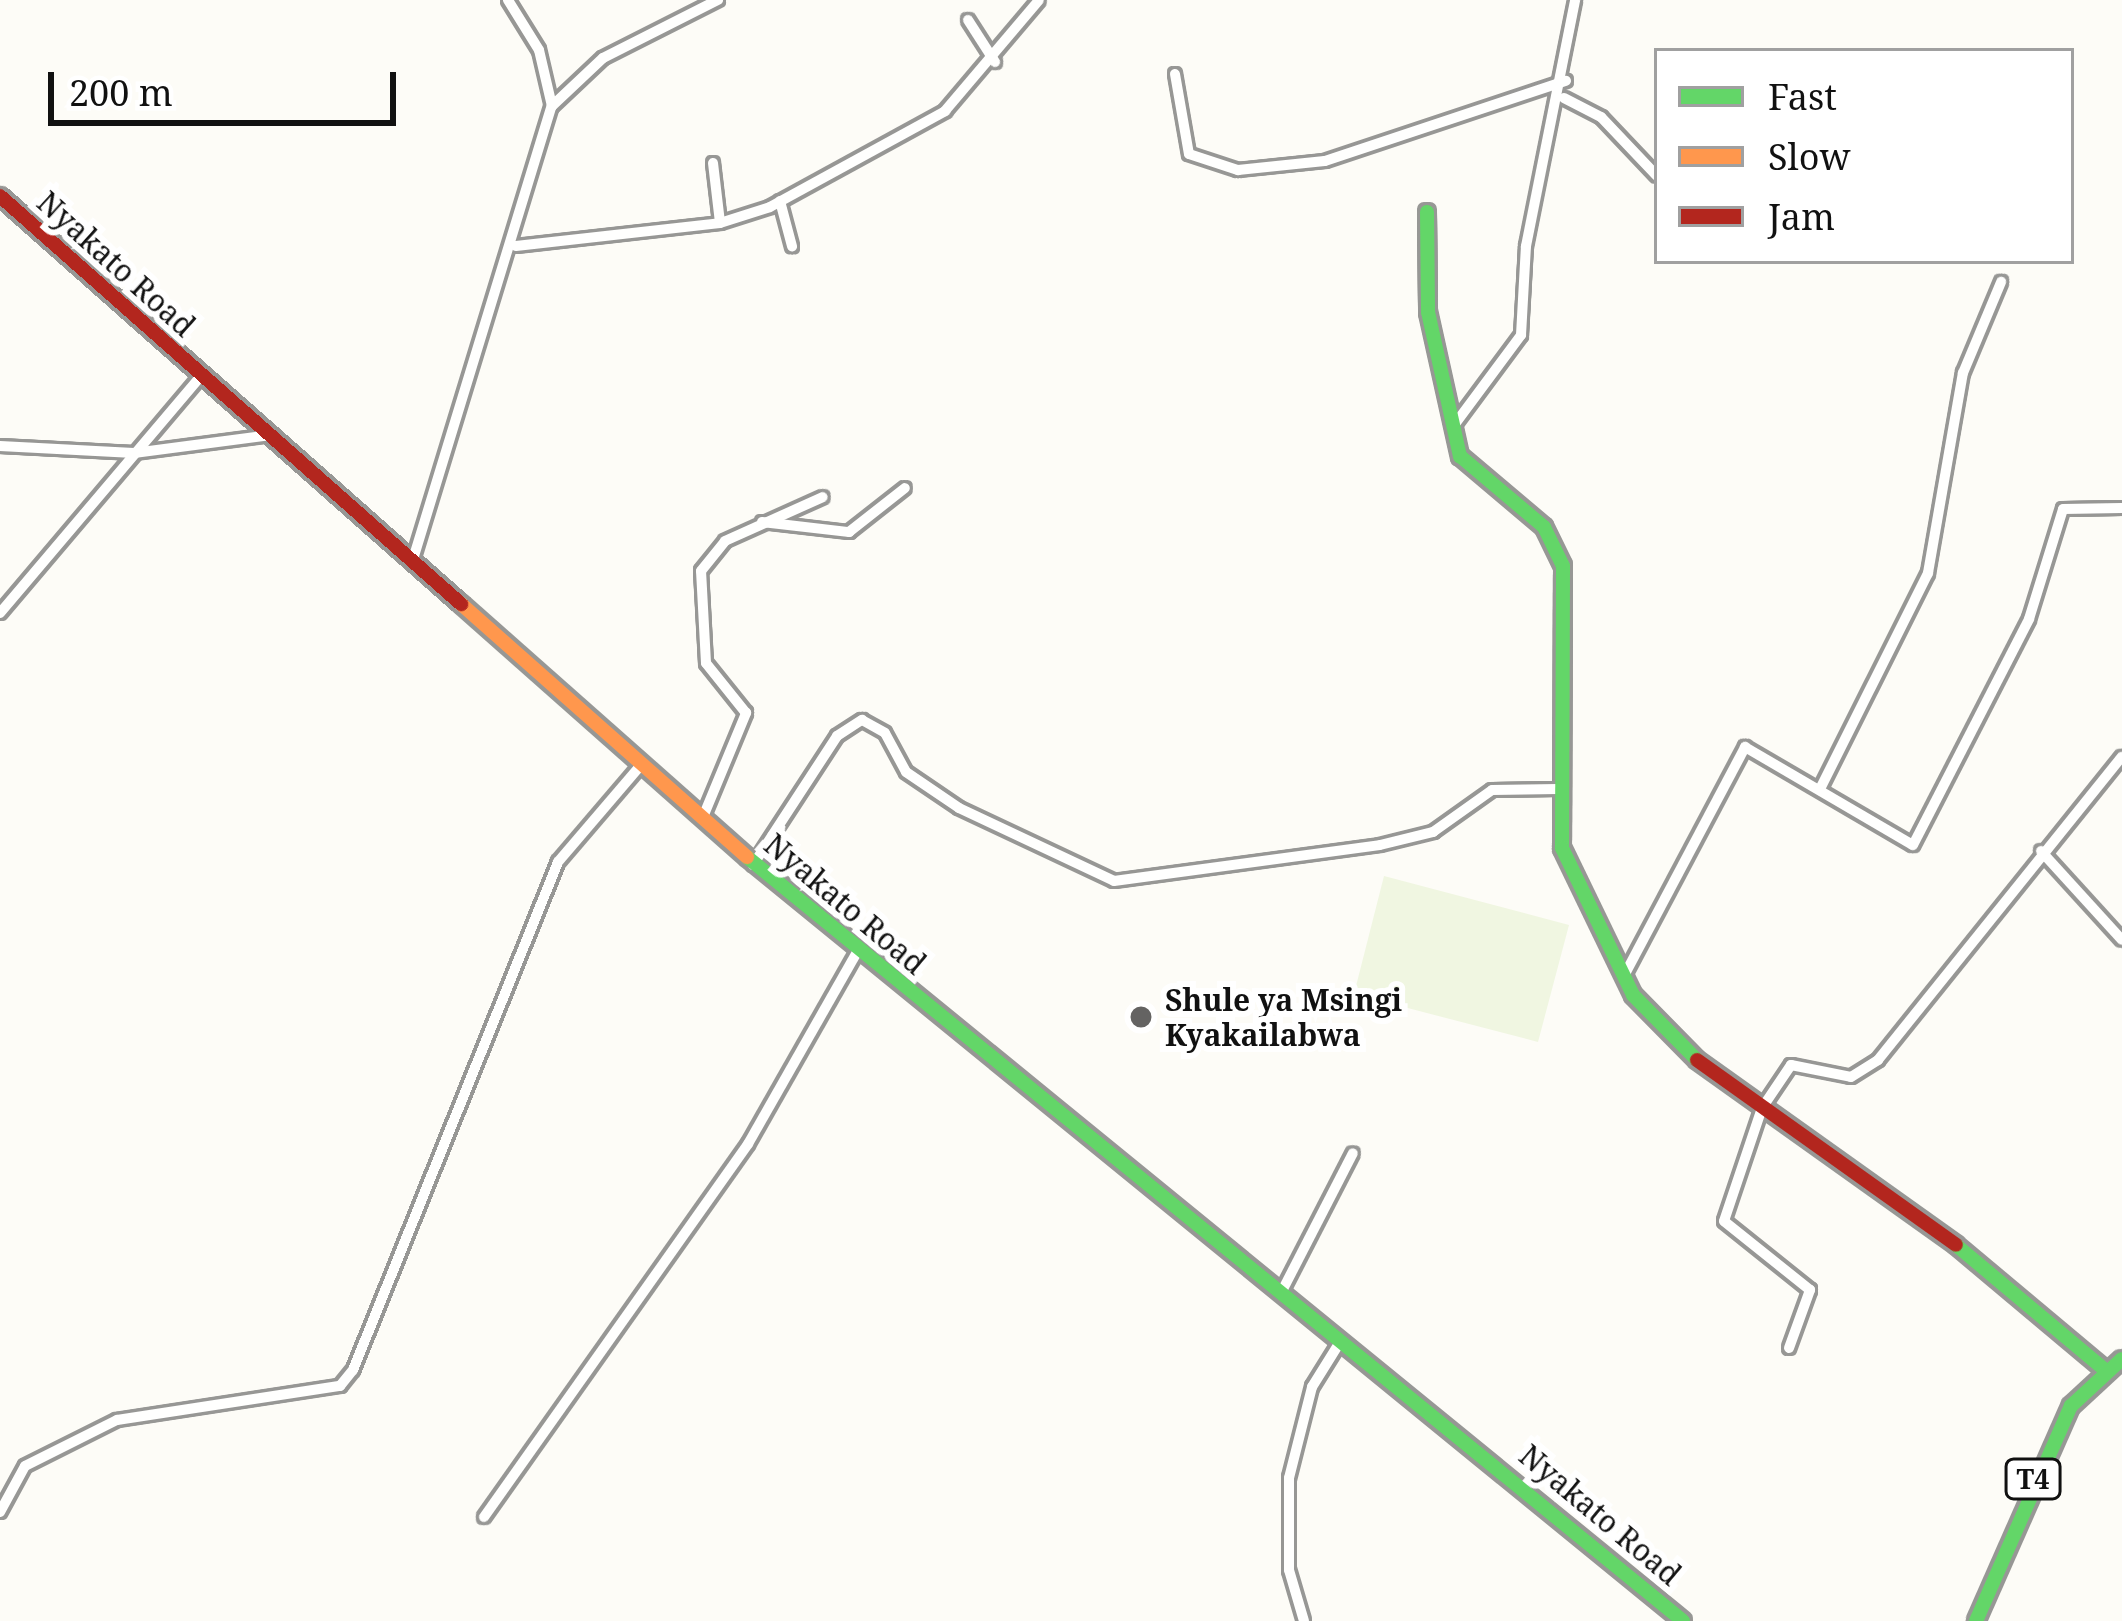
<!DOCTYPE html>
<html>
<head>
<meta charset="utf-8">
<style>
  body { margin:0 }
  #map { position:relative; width:2122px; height:1621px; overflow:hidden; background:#fdfcf7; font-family:"Noto Serif",serif }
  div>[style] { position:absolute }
  .pitch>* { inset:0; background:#f0f6e1 }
  .roads { filter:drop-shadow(3px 0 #979795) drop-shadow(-3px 0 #979795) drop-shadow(0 3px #979795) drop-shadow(0 -3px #979795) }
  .street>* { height:10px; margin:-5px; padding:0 5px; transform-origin:5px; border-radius:5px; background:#fffffe }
  .fast>* { height:14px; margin:-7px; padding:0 7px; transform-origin:7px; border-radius:7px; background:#63d668 }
  .slow>* { height:14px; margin:-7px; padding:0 7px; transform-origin:7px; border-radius:7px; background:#ff974d }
  .jam>* { height:14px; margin:-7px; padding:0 7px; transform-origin:7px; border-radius:7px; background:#b3261e }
  .dots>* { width:33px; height:33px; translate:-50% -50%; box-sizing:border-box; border:6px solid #fff; border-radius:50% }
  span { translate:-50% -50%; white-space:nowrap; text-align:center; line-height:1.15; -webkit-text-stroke:12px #fff; paint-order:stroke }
  .shield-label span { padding:3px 9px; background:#fff; border:3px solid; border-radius:9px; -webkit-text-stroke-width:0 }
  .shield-label { font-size:27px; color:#111; font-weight:700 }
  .street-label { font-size:30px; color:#111 }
  .poi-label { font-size:30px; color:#111; font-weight:700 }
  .left { translate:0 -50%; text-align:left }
  .legend { position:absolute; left:1654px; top:48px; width:420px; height:216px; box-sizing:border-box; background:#fff; border:3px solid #a0a0a0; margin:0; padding:15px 21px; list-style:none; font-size:36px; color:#111 }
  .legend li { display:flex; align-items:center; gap:24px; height:60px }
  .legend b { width:60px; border:3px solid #a0a0a0 }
  .scale { position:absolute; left:48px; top:72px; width:348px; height:54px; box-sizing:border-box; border:6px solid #111; border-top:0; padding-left:15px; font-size:36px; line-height:42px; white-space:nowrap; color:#111; -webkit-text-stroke:9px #fff; paint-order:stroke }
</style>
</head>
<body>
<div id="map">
  <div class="pitch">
    <div style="clip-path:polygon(1384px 876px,1569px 925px,1538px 1042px,1354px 994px)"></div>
  </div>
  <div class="roads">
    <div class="street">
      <div style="left:968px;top:20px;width:50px;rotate:57.3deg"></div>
      <div style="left:1175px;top:74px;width:81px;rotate:80.1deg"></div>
      <div style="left:1189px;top:154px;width:52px;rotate:18.1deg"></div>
      <div style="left:1238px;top:170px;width:87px;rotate:-5.9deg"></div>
      <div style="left:1325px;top:161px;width:254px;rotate:-18.4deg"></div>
      <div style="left:1564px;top:98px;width:42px;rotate:27.2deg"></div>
      <div style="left:1601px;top:117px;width:81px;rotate:46.5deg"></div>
      <div style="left:552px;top:106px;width:70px;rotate:-43.3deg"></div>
      <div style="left:603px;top:58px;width:129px;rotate:-26.8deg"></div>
      <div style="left:713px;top:163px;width:60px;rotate:83.3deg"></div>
      <div style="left:780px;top:201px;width:47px;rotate:75.1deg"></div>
      <div style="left:516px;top:246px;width:205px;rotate:-6.4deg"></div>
      <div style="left:720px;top:223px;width:52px;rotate:-17.7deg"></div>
      <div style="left:770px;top:207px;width:200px;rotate:-28.7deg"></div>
      <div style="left:945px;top:111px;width:145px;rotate:-49.7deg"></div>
      <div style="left:1455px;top:424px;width:111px;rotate:-53.4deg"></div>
      <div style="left:1521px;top:335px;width:89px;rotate:-86.8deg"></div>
      <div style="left:1526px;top:246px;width:251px;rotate:-78.7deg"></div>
      <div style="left:0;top:446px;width:134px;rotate:3deg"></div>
      <div style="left:134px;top:453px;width:138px;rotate:-7.5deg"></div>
      <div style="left:762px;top:522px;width:88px;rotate:6.6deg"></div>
      <div style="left:849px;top:532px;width:71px;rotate:-38.2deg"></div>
      <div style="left:414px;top:556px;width:471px;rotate:-73deg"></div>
      <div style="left:552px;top:106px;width:57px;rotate:-103.1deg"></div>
      <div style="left:539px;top:50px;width:59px;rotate:-121.8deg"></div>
      <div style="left:0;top:613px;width:309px;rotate:-49.7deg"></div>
      <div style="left:1821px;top:787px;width:239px;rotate:-63.4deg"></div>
      <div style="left:1928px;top:573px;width:203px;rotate:-80.1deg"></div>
      <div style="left:1963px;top:373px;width:99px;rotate:-67.3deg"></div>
      <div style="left:703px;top:817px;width:113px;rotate:-67.5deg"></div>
      <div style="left:746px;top:713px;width:64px;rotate:-128.7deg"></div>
      <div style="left:706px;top:663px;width:92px;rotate:-93.1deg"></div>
      <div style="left:701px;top:571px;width:38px;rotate:-51deg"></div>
      <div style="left:725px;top:541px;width:107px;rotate:-24.2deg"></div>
      <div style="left:2041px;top:851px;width:120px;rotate:47.7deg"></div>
      <div style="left:753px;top:865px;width:154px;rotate:-56.9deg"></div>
      <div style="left:837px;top:736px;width:30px;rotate:-33deg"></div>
      <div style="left:862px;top:720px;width:26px;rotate:29deg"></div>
      <div style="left:885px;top:733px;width:44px;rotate:61.7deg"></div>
      <div style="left:906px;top:772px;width:64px;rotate:34.2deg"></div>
      <div style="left:959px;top:808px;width:171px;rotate:25.2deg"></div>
      <div style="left:1114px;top:881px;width:268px;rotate:-7.7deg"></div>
      <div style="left:1380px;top:845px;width:55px;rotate:-13.8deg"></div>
      <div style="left:1433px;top:832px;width:72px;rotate:-35.4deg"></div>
      <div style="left:1492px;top:790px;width:66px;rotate:-0.9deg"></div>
      <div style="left:1625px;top:974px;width:257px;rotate:-62.1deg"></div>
      <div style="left:1745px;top:747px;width:194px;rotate:30.3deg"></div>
      <div style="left:1913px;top:845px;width:254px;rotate:-62.8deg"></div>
      <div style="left:2029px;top:619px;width:115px;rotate:-72.8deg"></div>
      <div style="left:2063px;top:509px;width:59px;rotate:-1deg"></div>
      <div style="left:1281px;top:1293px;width:157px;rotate:-62.8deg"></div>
      <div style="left:1789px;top:1348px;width:62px;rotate:-70.1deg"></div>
      <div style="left:1810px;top:1290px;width:110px;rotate:-141.3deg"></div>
      <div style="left:1724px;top:1221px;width:119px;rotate:-71.4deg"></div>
      <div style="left:1762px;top:1108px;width:52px;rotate:-56deg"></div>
      <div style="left:1791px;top:1065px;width:61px;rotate:11.3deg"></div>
      <div style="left:1851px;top:1077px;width:32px;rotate:-32deg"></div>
      <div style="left:1878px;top:1060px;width:389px;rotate:-51.2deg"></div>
      <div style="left:0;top:1512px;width:52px;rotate:-61.5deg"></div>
      <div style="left:25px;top:1466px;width:103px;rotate:-26.6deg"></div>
      <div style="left:117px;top:1420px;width:226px;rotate:-8.7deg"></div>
      <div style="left:340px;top:1386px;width:21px;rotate:-51deg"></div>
      <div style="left:353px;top:1370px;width:548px;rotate:-68.02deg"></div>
      <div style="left:558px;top:862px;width:125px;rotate:-49.5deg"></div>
      <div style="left:484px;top:1517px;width:457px;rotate:-54.7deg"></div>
      <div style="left:748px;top:1144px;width:219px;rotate:-60.4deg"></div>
      <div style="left:1304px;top:1621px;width:53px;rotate:-106.4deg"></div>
      <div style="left:1289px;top:1570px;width:92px;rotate:-90deg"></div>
      <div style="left:1289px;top:1478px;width:94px;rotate:-75.8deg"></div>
      <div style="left:1312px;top:1387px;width:53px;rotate:-58.1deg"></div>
    </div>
    <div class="fast">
      <div style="left:1427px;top:212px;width:100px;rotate:89.4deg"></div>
      <div style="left:1428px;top:312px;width:148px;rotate:77.5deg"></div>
      <div style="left:1460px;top:456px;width:110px;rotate:40.2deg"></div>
      <div style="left:1544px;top:527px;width:43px;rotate:64deg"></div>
      <div style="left:1563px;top:566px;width:282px;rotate:90.2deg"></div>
      <div style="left:1562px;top:848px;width:163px;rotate:64.2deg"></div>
      <div style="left:1633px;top:995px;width:91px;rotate:45.4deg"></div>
      <div style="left:747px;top:857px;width:1208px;rotate:39.22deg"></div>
      <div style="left:1956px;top:1245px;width:196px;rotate:40deg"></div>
      <div style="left:1976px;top:1621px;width:235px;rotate:-66.2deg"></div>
      <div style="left:2071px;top:1406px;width:69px;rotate:-42.7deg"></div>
    </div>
    <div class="slow">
      <div style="left:461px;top:604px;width:382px;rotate:41.5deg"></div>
    </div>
    <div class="jam">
      <div style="left:0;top:196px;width:616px;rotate:41.51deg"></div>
      <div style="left:1697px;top:1060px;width:318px;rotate:35.5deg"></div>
    </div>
  </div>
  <div class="dots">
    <div style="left:1141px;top:1017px;background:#646362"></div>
  </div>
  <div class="shield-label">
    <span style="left:2033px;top:1479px">T4</span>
  </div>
  <div class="street-label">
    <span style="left:116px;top:264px;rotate:42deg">Nyakato Road</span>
    <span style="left:845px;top:904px;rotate:40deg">Nyakato Road</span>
    <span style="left:1600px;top:1515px;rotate:40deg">Nyakato Road</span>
  </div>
  <div class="poi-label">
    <span class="left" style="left:1165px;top:1017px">Shule ya Msingi<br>Kyakailabwa</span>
  </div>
  <ul class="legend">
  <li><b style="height:15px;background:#63d668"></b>Fast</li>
  <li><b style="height:15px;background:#ff974d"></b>Slow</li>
  <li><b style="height:15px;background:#b3261e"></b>Jam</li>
  </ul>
  <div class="scale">200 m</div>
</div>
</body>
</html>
